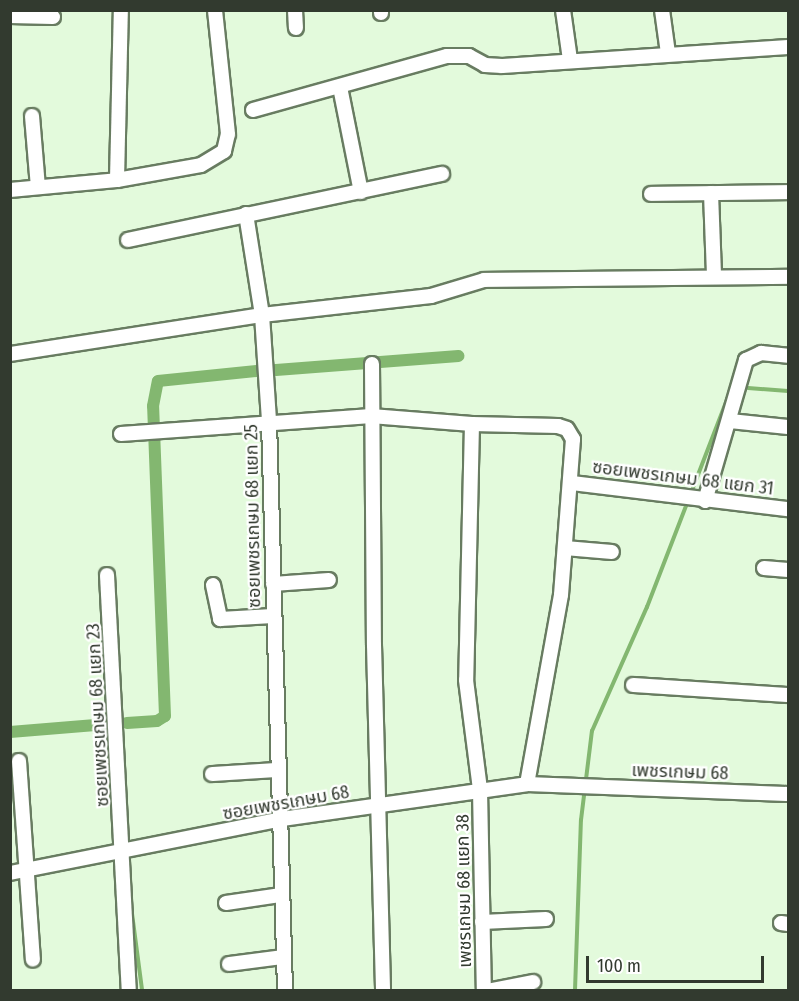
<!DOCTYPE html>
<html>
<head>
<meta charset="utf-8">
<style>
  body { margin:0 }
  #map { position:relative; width:799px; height:1001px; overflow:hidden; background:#e3fadc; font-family:"Fira Sans Condensed","Noto Sans Thai",sans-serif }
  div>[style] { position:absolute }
  .stream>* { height:4px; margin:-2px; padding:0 2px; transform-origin:2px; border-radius:2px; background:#83b770 }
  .canal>* { height:12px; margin:-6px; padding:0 6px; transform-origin:6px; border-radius:6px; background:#83b770 }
  .roads { filter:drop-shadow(2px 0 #687c61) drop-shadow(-2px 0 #687c61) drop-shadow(0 2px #687c61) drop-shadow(0 -2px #687c61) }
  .minor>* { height:14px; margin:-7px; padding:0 7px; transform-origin:7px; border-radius:7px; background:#fff }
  span { translate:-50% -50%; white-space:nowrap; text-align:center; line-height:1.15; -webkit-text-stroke:4.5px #fff; paint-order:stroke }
  .street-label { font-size:18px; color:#323a2f }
  .frame { position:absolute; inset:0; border:12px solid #323a2f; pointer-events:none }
  .scale { position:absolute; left:586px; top:956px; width:178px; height:27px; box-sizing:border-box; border:3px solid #323a2f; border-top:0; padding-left:8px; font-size:18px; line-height:21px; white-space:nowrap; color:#323a2f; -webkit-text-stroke:4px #fff; paint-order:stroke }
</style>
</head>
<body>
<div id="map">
  <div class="stream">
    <div style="left:748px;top:388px;width:40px;rotate:4.3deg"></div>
    <div style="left:131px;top:906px;width:85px;rotate:82.5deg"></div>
    <div style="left:575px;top:990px;width:170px;rotate:-88deg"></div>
    <div style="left:581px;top:820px;width:90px;rotate:-83deg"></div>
    <div style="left:592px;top:731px;width:136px;rotate:-66.1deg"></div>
    <div style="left:647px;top:607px;width:225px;rotate:-68.9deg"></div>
  </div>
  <div class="canal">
    <div style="left:276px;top:370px;width:183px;rotate:-4.4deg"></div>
    <div style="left:127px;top:723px;width:30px;rotate:-4deg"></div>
    <div style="left:157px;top:721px;width:9px;rotate:-32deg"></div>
    <div style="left:165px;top:716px;width:310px;rotate:-92.2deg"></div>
    <div style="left:153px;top:406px;width:25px;rotate:-79deg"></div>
    <div style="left:158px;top:381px;width:99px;rotate:-5.8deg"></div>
    <div style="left:10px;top:732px;width:98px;rotate:-4.7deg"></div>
  </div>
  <div class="roads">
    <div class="minor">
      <div style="left:295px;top:10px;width:18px;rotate:87deg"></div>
      <div style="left:381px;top:10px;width:3px;rotate:90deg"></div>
      <div style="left:563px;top:10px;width:50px;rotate:82deg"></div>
      <div style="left:662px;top:10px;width:43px;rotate:82.1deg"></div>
      <div style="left:10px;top:16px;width:43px;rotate:1.3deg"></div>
      <div style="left:340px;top:87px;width:107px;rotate:78.7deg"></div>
      <div style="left:253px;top:110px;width:201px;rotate:-15.6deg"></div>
      <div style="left:447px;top:56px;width:22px"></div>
      <div style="left:469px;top:56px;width:18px;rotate:29deg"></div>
      <div style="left:485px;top:65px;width:17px;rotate:3deg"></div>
      <div style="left:502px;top:66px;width:287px;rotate:-3.8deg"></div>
      <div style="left:32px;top:116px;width:71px;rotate:85.2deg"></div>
      <div style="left:117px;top:180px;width:170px;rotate:-88.7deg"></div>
      <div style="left:10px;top:190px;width:107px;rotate:-5.3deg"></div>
      <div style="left:117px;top:180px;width:85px;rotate:-10.1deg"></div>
      <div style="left:201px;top:165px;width:27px;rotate:-31deg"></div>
      <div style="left:224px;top:151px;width:17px;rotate:-77deg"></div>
      <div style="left:228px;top:134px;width:125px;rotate:-96deg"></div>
      <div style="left:711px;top:193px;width:83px;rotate:87.9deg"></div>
      <div style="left:651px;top:194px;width:137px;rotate:-0.8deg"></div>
      <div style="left:246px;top:214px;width:102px;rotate:81deg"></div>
      <div style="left:262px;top:315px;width:106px;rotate:86.2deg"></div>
      <div style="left:269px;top:421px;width:569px;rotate:88.39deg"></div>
      <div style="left:128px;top:240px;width:321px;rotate:-11.9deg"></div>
      <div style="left:10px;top:354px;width:255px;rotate:-8.8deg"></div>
      <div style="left:262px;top:315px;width:170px;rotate:-6.4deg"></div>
      <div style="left:431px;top:296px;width:55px;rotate:-16.8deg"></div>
      <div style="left:484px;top:280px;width:304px;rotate:-0.6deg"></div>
      <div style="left:372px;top:364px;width:281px;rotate:89.6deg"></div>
      <div style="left:374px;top:645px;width:345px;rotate:88.5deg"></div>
      <div style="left:730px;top:421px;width:58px;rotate:5.9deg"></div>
      <div style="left:472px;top:424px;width:86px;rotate:1.3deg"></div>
      <div style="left:558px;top:426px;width:9px;rotate:18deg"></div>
      <div style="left:567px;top:429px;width:12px;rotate:59deg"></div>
      <div style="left:573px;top:439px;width:156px;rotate:94.4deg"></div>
      <div style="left:561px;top:595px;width:192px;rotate:100.2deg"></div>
      <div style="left:121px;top:434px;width:251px;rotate:-4.1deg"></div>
      <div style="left:371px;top:416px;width:101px;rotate:4.5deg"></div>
      <div style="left:472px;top:424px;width:256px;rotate:91.3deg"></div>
      <div style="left:466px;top:680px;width:111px;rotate:82.7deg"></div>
      <div style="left:480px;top:790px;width:200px;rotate:88.9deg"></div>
      <div style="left:572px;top:483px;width:218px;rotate:6.9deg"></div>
      <div style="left:705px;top:501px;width:147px;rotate:-73.8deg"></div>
      <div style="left:746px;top:360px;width:17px;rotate:-25deg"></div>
      <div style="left:761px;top:353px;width:27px;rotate:6deg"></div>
      <div style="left:565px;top:548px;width:47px;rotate:4.9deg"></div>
      <div style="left:764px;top:568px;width:24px;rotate:5deg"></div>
      <div style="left:107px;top:575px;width:416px;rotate:87deg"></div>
      <div style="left:273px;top:584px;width:56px;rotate:-4.1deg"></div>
      <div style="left:213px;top:585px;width:35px;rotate:78deg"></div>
      <div style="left:220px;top:619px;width:53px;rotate:-3.2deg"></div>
      <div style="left:633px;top:685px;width:155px;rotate:3.7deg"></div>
      <div style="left:19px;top:761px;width:199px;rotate:86deg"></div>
      <div style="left:212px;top:774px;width:65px;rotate:-3.5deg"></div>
      <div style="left:10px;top:873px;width:277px;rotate:-11.2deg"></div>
      <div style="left:282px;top:819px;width:247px;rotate:-8.1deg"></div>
      <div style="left:527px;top:784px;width:261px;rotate:2.2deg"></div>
      <div style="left:226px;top:903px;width:56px;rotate:-8.3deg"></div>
      <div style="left:482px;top:922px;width:64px;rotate:-2.7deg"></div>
      <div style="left:781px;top:923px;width:7px;rotate:8deg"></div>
      <div style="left:229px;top:964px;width:54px;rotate:-7.4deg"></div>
      <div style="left:492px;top:990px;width:42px;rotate:-11deg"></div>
    </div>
  </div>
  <div class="street-label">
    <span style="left:683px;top:478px;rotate:7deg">ซอยเพชรเกษม 68 แยก 31</span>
    <span style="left:253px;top:516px;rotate:-91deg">ซอยเพชรเกษม 68 แยก 25</span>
    <span style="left:98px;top:715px;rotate:-93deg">ซอยเพชรเกษม 68 แยก 23</span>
    <span style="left:680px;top:772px;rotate:2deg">เพชรเกษม 68</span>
    <span style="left:286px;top:803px;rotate:-10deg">ซอยเพชรเกษม 68</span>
    <span style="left:464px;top:891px;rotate:-91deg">เพชรเกษม 68 แยก 38</span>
  </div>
  <div class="frame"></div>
  <div class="scale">100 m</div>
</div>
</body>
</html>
